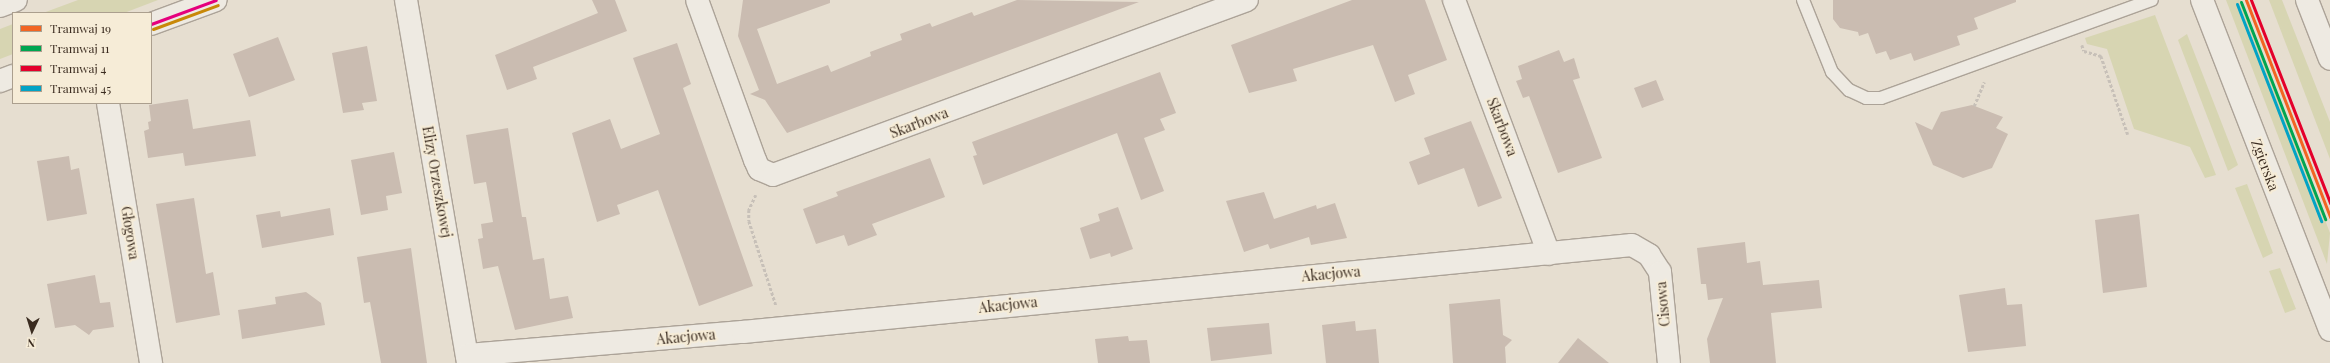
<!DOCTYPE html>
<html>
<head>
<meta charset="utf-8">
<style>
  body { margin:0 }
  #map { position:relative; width:2330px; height:363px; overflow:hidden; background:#e6ded0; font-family:"Playfair Display",serif }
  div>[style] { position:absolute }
  .green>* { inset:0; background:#d7d5b2 }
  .building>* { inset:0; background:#cabcb1 }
  .path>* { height:2.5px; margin-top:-1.25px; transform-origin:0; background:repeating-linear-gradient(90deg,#c7c0b8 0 3px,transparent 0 5px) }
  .roads { filter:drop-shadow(1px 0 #aca398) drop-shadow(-1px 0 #aca398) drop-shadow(0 1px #aca398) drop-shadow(0 -1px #aca398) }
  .service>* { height:12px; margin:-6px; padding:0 6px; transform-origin:6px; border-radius:6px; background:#eeeae2 }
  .minor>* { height:22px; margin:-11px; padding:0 11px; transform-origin:11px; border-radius:11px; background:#eeeae2 }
  .secondary>* { height:22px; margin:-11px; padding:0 11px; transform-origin:11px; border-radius:11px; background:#eeeae2 }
  .bus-1>* { height:3px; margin:-1.5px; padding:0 1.5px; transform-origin:1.5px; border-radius:1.5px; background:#e5007d }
  .bus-2>* { height:3px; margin:-1.5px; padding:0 1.5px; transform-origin:1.5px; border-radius:1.5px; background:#c88808 }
  .tram-1>* { height:3px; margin:-1.5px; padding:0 1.5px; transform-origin:1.5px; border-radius:1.5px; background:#f26522 }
  .tram-2>* { height:3px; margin:-1.5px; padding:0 1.5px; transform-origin:1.5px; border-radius:1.5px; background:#00a651 }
  .tram-3>* { height:3px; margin:-1.5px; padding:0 1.5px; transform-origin:1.5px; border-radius:1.5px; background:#e4002b }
  .tram-4>* { height:3px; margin:-1.5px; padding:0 1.5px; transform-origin:1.5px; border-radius:1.5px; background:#03a3c5 }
  span { translate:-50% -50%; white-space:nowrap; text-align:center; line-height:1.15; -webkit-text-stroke:4px #f6ecd7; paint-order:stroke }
  .street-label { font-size:14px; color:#3b2c20 }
  .legend { position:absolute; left:12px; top:12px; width:140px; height:92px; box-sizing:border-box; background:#f6ecd7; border:1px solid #ab9f8e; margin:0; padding:5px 7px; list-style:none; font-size:12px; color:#3b2c20 }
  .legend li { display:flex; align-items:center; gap:8px; height:20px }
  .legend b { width:20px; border:1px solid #ab9f8e }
  .north { position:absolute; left:12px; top:311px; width:40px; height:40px; -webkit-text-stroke:3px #f6ecd7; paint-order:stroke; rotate:184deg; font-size:11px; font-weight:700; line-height:16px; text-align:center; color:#3b2c20 }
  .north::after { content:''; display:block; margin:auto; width:14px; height:18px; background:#3b2c20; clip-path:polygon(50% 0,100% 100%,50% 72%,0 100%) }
</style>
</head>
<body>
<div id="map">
  <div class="green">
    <div style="clip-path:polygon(78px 0,158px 0,124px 13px,43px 13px)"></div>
    <div style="clip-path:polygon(2226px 0,2241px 0,2330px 233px,2327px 264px)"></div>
    <div style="clip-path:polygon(2269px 0,2282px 0,2330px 122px,2330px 159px)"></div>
    <div style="clip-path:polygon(2155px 15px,2216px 175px,2205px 178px,2190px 147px,2134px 129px,2107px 49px,2087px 44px,2085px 38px)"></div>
    <div style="clip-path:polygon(13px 24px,13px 54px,0 59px,0 29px)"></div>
    <div style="clip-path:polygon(2187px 34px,2238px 165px,2228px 171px,2178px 40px)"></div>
    <div style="clip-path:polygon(2247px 184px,2273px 253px,2263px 258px,2235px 188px)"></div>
    <div style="clip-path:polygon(2280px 268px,2296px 309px,2285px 313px,2269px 271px)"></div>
  </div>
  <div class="building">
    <div style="clip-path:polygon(592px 0,615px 0,627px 31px,533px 67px,537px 79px,507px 90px,495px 55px,598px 13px)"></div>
    <div style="clip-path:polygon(743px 0,830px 0,830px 3px,757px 29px,777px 84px,828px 65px,831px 72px,871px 56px,870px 52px,902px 40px,900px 34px,930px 23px,932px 27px,972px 12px,974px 16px,1017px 0,1139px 2px,787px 133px,765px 100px,750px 94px,759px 90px,738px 36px)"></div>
    <div style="clip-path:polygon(1352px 0,1425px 0,1447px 60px,1408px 75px,1415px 94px,1395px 102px,1373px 45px,1293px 69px,1297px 81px,1249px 93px,1231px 45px)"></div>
    <div style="clip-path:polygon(1833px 0,2016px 0,2016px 2px,1974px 18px,1978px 29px,1957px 36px,1960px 45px,1914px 61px,1911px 53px,1890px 60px,1886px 51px,1876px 54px,1868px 33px,1859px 36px,1858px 32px,1840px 28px,1833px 19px)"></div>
    <div style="clip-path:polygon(278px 37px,295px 80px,249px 97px,233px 54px)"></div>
    <div style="clip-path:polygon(677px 43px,691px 84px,683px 88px,753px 286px,699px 306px,658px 190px,617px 205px,620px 214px,597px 222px,572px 133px,610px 119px,621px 149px,660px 134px,633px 58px)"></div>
    <div style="clip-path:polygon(367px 46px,377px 101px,362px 103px,364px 110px,343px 113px,332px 53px)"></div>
    <div style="clip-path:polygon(1559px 50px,1564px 62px,1574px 58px,1580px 78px,1573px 80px,1602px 158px,1558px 173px,1529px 96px,1523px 98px,1516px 81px,1522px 79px,1518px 66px)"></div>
    <div style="clip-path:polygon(1160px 72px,1176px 113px,1160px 119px,1165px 130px,1144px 138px,1164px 191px,1141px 200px,1117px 133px,983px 185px,973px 156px,977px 155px,972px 142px)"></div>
    <div style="clip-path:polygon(1656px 80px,1664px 100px,1642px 108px,1634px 88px)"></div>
    <div style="clip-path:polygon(188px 99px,193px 129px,250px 120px,256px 156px,185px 166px,183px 153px,148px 158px,144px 131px,149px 129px,148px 122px,151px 121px,149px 105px)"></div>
    <div style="clip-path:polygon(1972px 105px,2003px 117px,1996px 128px,2008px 134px,1992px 168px,1963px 178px,1933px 165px,1915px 122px,1932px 130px,1941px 112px)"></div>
    <div style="clip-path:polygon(1471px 121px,1502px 198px,1478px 207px,1464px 168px,1418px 185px,1409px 162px,1430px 154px,1424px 138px)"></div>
    <div style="clip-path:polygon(508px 128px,522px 217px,526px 217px,533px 260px,544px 258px,550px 299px,568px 296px,573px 318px,515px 330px,498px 266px,483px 269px,478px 239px,483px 238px,481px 224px,493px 222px,486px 182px,474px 184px,466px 135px)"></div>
    <div style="clip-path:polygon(394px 152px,402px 193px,386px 196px,388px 210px,361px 215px,351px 160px)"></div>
    <div style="clip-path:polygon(69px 156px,71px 170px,79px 168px,87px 214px,47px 221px,37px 161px)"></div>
    <div style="clip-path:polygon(930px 158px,945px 197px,872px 224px,877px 235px,848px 246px,844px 235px,816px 244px,803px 209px,838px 196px,836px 192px)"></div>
    <div style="clip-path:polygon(1264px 192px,1274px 219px,1316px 205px,1317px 209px,1335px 203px,1347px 238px,1311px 245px,1309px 237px,1270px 249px,1268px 244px,1244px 252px,1226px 201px)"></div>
    <div style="clip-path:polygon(194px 198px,206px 274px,213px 272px,220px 315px,176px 323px,156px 204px)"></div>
    <div style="clip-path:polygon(1118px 207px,1133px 249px,1111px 257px,1110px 253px,1090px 259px,1080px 228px,1100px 221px,1098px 214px)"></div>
    <div style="clip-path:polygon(330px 208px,334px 235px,262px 248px,256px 215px,280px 211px,281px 217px)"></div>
    <div style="clip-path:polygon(2139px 214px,2147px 287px,2103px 293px,2095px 220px)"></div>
    <div style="clip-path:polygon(1745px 242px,1747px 263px,1760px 261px,1763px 285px,1819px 280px,1822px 308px,1771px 313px,1776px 363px,1710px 363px,1707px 339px,1723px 298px,1708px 300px,1706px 284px,1701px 284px,1697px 248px)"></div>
    <div style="clip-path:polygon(411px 248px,427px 363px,381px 363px,370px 302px,364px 303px,357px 257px)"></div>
    <div style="clip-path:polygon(95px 275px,100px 303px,110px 302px,114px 327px,93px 330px,89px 335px,75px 325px,55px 328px,47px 284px)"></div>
    <div style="clip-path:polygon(2005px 288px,2007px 305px,2022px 304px,2026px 346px,1968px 352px,1959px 295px)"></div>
    <div style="clip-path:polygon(306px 292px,321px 303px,325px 325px,242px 339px,238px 310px,276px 304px,275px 297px)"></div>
    <div style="clip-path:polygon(1500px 299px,1503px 335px,1512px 340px,1505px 347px,1506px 363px,1453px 363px,1449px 304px)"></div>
    <div style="clip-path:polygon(1355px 321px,1356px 331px,1376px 329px,1379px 363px,1326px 363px,1322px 325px)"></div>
    <div style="clip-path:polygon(1269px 323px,1272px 354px,1211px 361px,1207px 328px)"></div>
    <div style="clip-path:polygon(1128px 336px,1129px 341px,1147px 340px,1150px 363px,1098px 363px,1095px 339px)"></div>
    <div style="clip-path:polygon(1578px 338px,1609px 363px,1558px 363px)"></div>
  </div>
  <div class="path">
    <div style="left:2082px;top:45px;width:6px;rotate:72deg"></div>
    <div style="left:2084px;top:51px;width:18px;rotate:16deg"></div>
    <div style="left:2101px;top:56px;width:83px;rotate:71.1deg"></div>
    <div style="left:1974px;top:106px;width:26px;rotate:-67deg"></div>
    <div style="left:756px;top:195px;width:17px;rotate:115deg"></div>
    <div style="left:749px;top:210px;width:11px;rotate:90deg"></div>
    <div style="left:749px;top:221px;width:88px;rotate:72.2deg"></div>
  </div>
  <div class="roads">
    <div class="service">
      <div style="left:1803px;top:0;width:78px;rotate:68.1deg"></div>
      <div style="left:1832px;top:72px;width:25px;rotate:47deg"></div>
      <div style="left:1849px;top:90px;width:19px;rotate:25deg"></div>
      <div style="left:1866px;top:98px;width:15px"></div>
      <div style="left:1881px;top:98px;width:288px;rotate:-19.9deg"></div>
    </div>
    <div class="minor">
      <div style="left:406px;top:0;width:368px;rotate:80.3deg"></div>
      <div style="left:697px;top:0;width:170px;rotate:70.1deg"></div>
      <div style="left:755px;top:160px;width:10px;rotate:66deg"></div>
      <div style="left:759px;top:169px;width:15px;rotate:23deg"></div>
      <div style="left:773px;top:175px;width:505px;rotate:-20.26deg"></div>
      <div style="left:1454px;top:0;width:271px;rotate:69.5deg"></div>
      <div style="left:108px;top:103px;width:264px;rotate:80.6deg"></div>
      <div style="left:467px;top:355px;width:277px;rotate:-4.8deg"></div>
      <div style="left:743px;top:332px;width:893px;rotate:-5.59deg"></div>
      <div style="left:1632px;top:245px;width:20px;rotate:30deg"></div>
      <div style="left:1649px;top:255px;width:20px;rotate:57deg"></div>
      <div style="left:1660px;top:272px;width:91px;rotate:84.4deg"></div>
    </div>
    <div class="secondary">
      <div style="left:2202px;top:0;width:354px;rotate:68.8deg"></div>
      <div style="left:2307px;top:0;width:63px;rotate:68.7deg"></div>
      <div style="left:0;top:6px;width:17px;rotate:-21deg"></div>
      <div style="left:151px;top:24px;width:69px;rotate:-20.3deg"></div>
      <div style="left:0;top:81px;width:14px;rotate:-21deg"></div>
    </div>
  </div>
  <div class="bus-1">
    <div style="left:151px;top:24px;width:69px;rotate:-20.3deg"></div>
  </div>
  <div class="bus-2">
    <div style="left:153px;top:29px;width:69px;rotate:-20.3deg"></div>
  </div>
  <div class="tram-1">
    <div style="left:2246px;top:0;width:233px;rotate:68.8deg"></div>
  </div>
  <div class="tram-2">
    <div style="left:2241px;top:2px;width:233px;rotate:68.8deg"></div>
  </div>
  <div class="tram-3">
    <div style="left:2251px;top:0;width:218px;rotate:68.7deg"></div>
  </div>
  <div class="tram-4">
    <div style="left:2237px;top:4px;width:233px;rotate:68.8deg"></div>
  </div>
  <div class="street-label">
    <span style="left:919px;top:123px;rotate:-21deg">Skarbowa</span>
    <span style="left:1502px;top:127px;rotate:69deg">Skarbowa</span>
    <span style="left:2265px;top:165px;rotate:69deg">Zgierska</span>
    <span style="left:437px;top:182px;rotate:80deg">Elizy Orzeszkowej</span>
    <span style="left:130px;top:233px;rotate:81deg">Głogowa</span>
    <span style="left:1331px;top:274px;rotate:-5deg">Akacjowa</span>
    <span style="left:1663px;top:304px;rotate:-95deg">Cisowa</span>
    <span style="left:1008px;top:305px;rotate:-6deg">Akacjowa</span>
    <span style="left:686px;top:337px;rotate:-5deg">Akacjowa</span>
  </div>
  <ul class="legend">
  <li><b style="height:5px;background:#f26522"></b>Tramwaj 19</li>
  <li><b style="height:5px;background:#00a651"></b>Tramwaj 11</li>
  <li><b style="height:5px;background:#e4002b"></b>Tramwaj 4</li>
  <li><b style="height:5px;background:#03a3c5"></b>Tramwaj 45</li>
  </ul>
  <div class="north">N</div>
</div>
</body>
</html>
